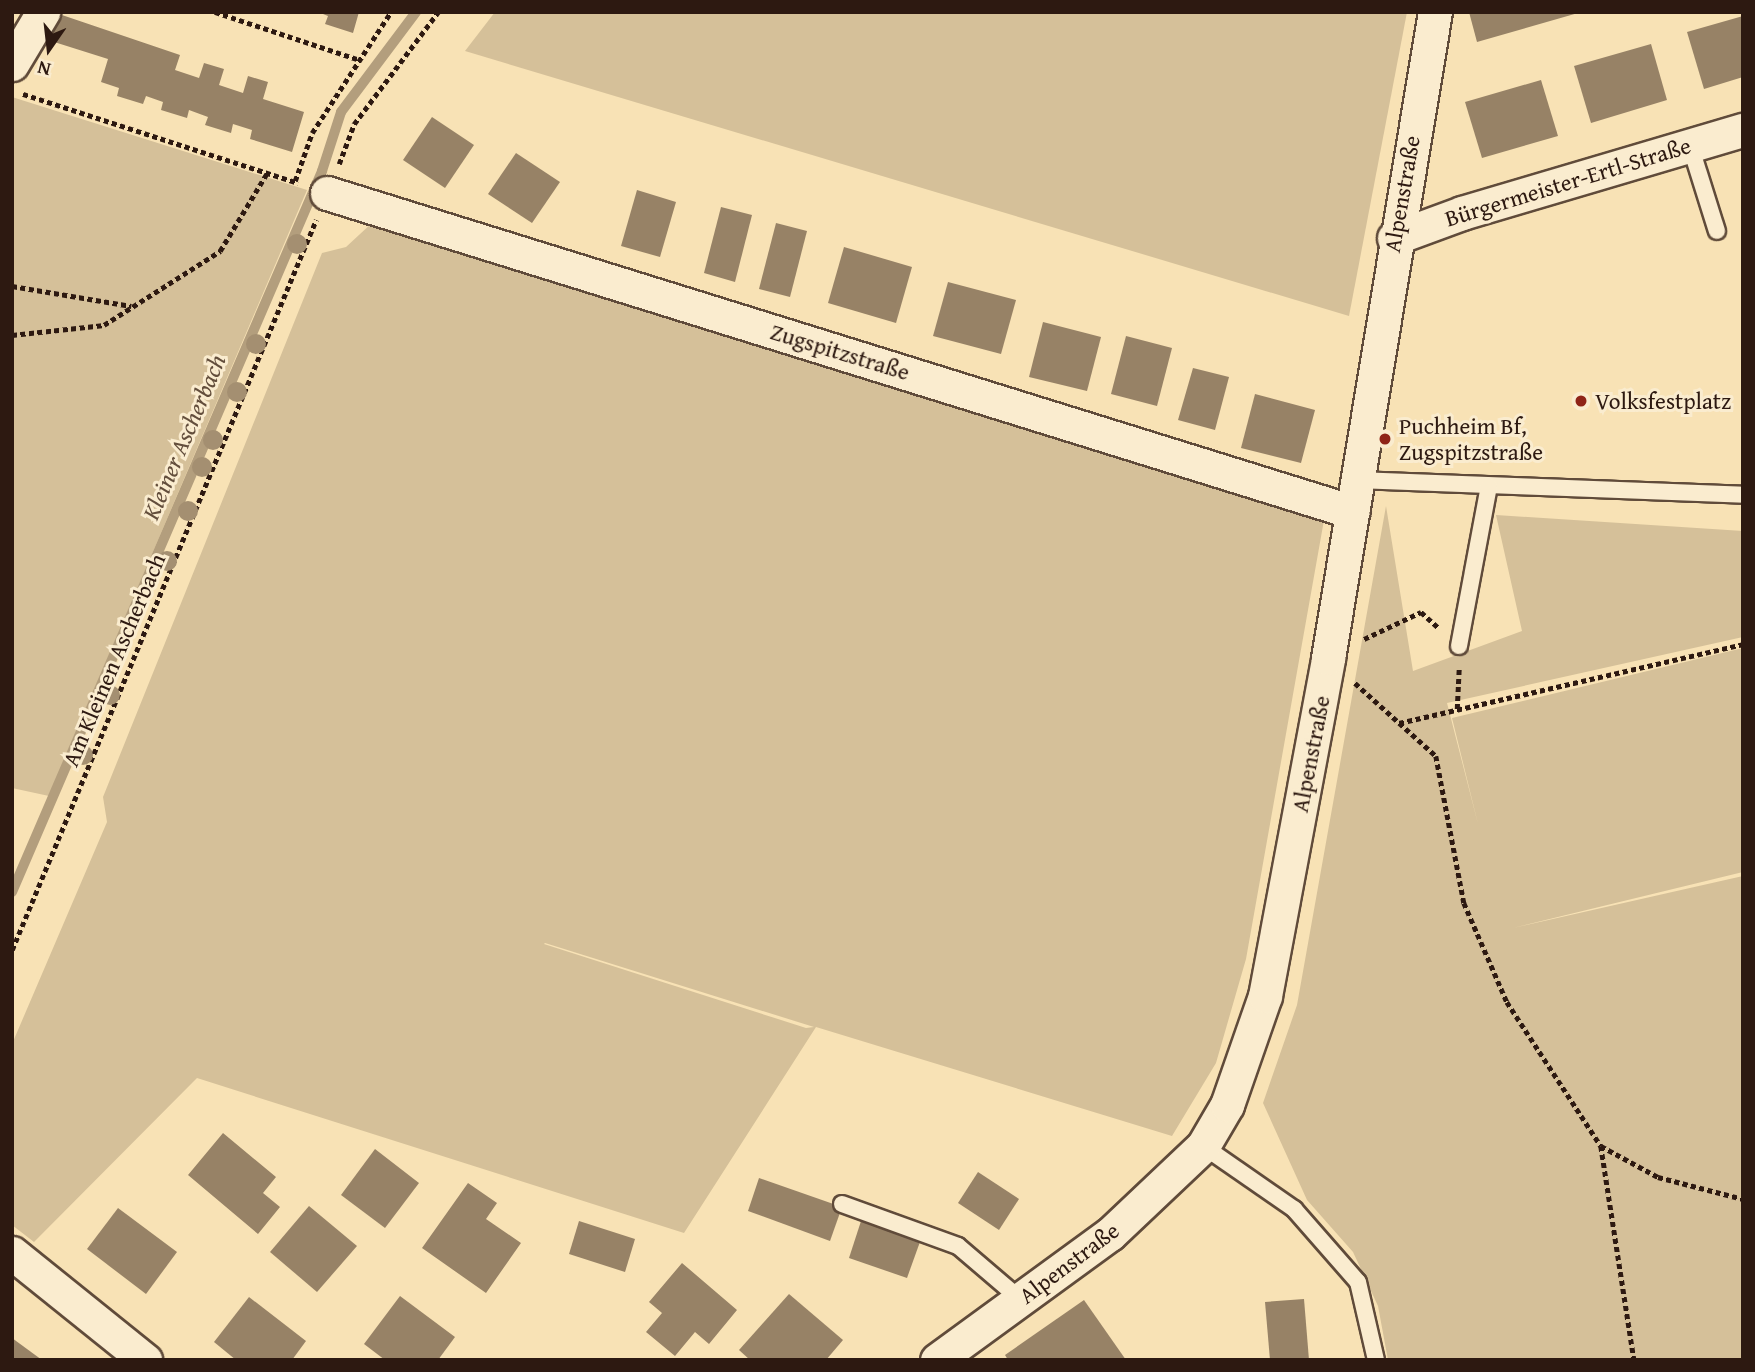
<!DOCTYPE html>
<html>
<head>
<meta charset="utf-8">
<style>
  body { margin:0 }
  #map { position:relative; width:1755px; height:1372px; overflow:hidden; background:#f8e2b5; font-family:"Gentium Book Plus",serif }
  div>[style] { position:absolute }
  .green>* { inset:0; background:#d5c099 }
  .stream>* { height:10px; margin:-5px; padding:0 5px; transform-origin:5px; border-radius:5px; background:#b39e7d }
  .building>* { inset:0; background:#978266 }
  .path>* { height:4.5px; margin-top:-2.25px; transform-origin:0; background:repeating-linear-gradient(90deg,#2d1911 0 5px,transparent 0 8.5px) }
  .roads { filter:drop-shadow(2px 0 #604b3a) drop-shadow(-2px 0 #604b3a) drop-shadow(0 2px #604b3a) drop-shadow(0 -2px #604b3a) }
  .service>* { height:16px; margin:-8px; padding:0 8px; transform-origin:8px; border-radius:8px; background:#faeccf }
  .minor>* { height:33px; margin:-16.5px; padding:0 16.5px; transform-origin:16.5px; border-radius:16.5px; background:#faeccf }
  .trees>* { width:20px; height:20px; margin:-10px; border-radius:50%; background:#a48f71 }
  .dots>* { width:19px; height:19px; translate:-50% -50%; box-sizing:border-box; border:4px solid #faeccf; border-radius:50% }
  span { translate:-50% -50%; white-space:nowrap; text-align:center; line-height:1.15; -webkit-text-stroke:6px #faeccf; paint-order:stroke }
  .street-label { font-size:23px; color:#2d1911 }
  .poi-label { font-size:23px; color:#2d1911 }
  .left { translate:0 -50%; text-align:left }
  .water-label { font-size:24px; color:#634e3c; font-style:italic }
  .frame { position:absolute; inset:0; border:14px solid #2d1911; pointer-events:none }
  .north { position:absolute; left:14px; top:14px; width:70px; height:70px; -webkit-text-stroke:5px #faeccf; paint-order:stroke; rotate:194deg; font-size:19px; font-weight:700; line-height:28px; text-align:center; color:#2d1911 }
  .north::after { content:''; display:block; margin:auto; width:24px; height:32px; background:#2d1911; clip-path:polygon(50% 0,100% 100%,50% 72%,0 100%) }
</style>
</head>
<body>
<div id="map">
  <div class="green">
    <div style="clip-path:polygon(495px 12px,1407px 12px,1349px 316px,465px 51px)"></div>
    <div style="clip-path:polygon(12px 97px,307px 190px,49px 796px,12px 788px)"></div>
    <div style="clip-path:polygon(evenodd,373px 222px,1324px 520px,1246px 959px,1216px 1063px,1172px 1136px,816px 1027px,684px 1233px,197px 1078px,34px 1242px,12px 1225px,12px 1044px,107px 822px,103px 797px,322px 253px,346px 247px,373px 222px,544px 944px,545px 943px,814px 1027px,806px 1028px,544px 944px)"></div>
    <div style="clip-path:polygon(1386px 506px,1413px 671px,1522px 631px,1496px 515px,1743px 531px,1743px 637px,1447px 703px,1478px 824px,1452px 718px,1743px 648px,1743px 872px,1513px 928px,1743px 876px,1743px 1360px,1388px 1360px,1378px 1306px,1353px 1252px,1307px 1200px,1263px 1103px,1297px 1005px)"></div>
  </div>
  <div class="stream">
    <div style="left:12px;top:892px;width:785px;rotate:-66.73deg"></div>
    <div style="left:322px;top:171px;width:62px;rotate:-72.1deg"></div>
    <div style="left:341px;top:112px;width:125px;rotate:-53.1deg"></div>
  </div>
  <div class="building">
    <div style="clip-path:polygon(318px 12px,359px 12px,353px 33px,325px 24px,328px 16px)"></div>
    <div style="clip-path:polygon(1469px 12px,1577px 12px,1578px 13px,1477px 42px)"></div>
    <div style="clip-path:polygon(59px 14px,180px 55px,175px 70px,199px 78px,204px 63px,224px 69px,219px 85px,243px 93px,248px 76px,268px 82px,263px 99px,304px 112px,292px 152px,250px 139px,252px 130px,233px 124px,231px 133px,205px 125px,208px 117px,189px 110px,187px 118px,161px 110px,163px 102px,146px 96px,143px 104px,117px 96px,119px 88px,101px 82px,108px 59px,51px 41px)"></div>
    <div style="clip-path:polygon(1743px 16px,1743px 77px,1704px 89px,1687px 32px)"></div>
    <div style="clip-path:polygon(1651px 44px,1667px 100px,1591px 123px,1574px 66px)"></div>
    <div style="clip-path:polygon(1541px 80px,1558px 136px,1482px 158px,1465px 102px)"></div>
    <div style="clip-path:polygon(432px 117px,474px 145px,445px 188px,403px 160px)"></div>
    <div style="clip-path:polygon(516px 153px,560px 182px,532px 223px,488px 194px)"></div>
    <div style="clip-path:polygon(637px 190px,676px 202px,660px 257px,621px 246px)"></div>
    <div style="clip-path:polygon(721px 207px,752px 215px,735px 282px,704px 273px)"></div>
    <div style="clip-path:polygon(776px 223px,807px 231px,790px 297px,759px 289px)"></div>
    <div style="clip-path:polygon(844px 247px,912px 267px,896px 323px,828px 303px)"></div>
    <div style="clip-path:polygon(948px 282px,1016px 300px,1001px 354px,933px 336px)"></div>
    <div style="clip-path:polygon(1043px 322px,1101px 337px,1087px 391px,1029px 377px)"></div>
    <div style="clip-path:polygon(1126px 336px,1172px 348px,1157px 406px,1111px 394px)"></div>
    <div style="clip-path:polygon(1193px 368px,1229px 377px,1215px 430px,1178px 420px)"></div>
    <div style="clip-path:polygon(1255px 394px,1315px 410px,1301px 463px,1241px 448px)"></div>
    <div style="clip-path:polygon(223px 1133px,276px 1177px,263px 1193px,280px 1207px,258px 1234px,188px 1175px)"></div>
    <div style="clip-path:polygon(375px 1149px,419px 1183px,385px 1228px,341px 1195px)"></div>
    <div style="clip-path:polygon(978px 1172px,1019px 1199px,999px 1230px,958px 1203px)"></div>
    <div style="clip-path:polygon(759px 1178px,842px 1207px,830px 1241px,748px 1211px)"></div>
    <div style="clip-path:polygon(468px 1183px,497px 1203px,486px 1219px,521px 1243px,486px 1293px,422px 1248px)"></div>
    <div style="clip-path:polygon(309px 1206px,357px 1246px,317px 1292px,270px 1252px)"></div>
    <div style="clip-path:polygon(118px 1208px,177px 1252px,146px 1294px,87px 1249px)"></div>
    <div style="clip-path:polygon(862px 1218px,921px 1239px,907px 1278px,849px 1258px)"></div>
    <div style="clip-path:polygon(579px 1221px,635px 1239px,625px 1272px,569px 1254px)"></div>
    <div style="clip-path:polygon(682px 1263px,737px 1310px,709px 1344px,695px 1332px,675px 1356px,646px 1332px,662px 1313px,649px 1302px)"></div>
    <div style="clip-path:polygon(789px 1294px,843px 1340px,826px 1360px,750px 1360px,739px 1350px)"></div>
    <div style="clip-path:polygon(400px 1296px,455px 1337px,438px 1360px,385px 1360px,364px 1344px)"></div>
    <div style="clip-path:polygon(249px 1297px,306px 1341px,292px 1360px,236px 1360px,214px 1342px)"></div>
    <div style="clip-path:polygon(1304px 1299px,1309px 1360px,1270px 1360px,1265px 1302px)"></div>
    <div style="clip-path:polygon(1084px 1300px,1126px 1360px,1008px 1360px,1005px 1355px)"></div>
    <div style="clip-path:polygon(12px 1338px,42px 1360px,12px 1360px)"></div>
  </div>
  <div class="path">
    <div style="left:215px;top:12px;width:150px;rotate:18.3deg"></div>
    <div style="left:23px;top:94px;width:289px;rotate:17.9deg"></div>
    <div style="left:339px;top:164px;width:43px;rotate:-69.4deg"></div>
    <div style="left:354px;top:124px;width:140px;rotate:-53.1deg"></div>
    <div style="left:295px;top:181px;width:51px;rotate:-70.5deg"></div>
    <div style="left:312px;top:133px;width:145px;rotate:-56.9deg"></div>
    <div style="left:12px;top:286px;width:121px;rotate:9.5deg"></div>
    <div style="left:12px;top:335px;width:93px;rotate:-6.2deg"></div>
    <div style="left:104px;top:325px;width:138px;rotate:-32.5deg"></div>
    <div style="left:220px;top:251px;width:91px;rotate:-58.9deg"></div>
    <div style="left:1364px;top:639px;width:63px;rotate:-25.3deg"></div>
    <div style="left:1421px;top:612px;width:25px;rotate:42deg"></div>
    <div style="left:1355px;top:683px;width:109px;rotate:42deg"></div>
    <div style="left:1436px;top:756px;width:150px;rotate:79.2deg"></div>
    <div style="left:1464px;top:903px;width:108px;rotate:66.5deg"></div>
    <div style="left:1507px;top:1002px;width:172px;rotate:56.9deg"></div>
    <div style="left:1601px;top:1146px;width:217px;rotate:81.2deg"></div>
    <div style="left:1457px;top:709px;width:41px;rotate:-87.2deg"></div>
    <div style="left:1399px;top:723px;width:353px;rotate:-12.9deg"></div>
    <div style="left:12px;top:950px;width:791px;rotate:-67.39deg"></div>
    <div style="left:1601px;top:1146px;width:65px;rotate:28.5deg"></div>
    <div style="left:1658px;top:1177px;width:88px;rotate:14.5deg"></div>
  </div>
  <div class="roads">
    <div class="service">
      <div style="left:1690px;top:145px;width:90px;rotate:72.6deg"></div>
      <div style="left:1358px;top:480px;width:385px;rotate:2.2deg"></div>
      <div style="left:1459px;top:646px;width:163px;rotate:-79.4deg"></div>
      <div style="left:1203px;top:1146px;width:111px;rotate:34.7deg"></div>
      <div style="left:1294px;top:1209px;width:97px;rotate:48.8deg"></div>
      <div style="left:1358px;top:1282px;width:80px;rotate:77deg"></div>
      <div style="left:842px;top:1204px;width:123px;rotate:19.9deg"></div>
      <div style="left:958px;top:1246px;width:82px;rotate:40.5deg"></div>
    </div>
    <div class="minor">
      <div style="left:12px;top:64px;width:61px;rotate:-59.2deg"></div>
      <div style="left:327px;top:193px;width:1074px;rotate:17.27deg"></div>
      <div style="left:1394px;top:238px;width:72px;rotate:-20.2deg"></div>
      <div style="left:1462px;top:213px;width:293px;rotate:-16.5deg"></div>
      <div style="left:12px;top:1253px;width:171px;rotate:38.8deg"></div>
      <div style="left:937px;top:1360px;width:214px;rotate:-36.1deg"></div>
      <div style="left:1110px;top:1234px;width:128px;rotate:-43.4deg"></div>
      <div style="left:1203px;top:1146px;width:48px;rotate:-59.7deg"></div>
      <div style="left:1227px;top:1105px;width:115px;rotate:-70.8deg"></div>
      <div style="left:1265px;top:996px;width:344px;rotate:-79.4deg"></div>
      <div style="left:1328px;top:658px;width:655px;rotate:-80.6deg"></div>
    </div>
  </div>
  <div class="trees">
    <div style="left:297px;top:244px"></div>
    <div style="left:256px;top:344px"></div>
    <div style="left:237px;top:392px"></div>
    <div style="left:213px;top:440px"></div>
    <div style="left:202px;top:467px"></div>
    <div style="left:188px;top:511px"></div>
    <div style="left:167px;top:561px"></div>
    <div style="left:110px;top:695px"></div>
    <div style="left:83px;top:755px"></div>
  </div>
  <div class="dots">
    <div style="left:1581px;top:401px;background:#8f2418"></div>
    <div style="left:1385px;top:439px;background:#8f2418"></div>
  </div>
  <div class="street-label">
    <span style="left:1568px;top:182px;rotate:-17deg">Bürgermeister-Ertl-Straße</span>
    <span style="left:1402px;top:194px;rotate:-80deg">Alpenstraße</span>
    <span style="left:840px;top:352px;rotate:17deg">Zugspitzstraße</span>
    <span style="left:114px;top:660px;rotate:-67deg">Am Kleinen Ascherbach</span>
    <span style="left:1311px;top:754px;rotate:-79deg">Alpenstraße</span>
    <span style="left:1069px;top:1263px;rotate:-37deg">Alpenstraße</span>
  </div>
  <div class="poi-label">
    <span class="left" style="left:1595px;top:401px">Volksfestplatz</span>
    <span class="left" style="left:1399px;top:439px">Puchheim Bf,<br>Zugspitzstraße</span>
  </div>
  <div class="water-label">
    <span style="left:184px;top:437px;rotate:-67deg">Kleiner Ascherbach</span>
  </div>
  <div class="frame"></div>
  <div class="north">N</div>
</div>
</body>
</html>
